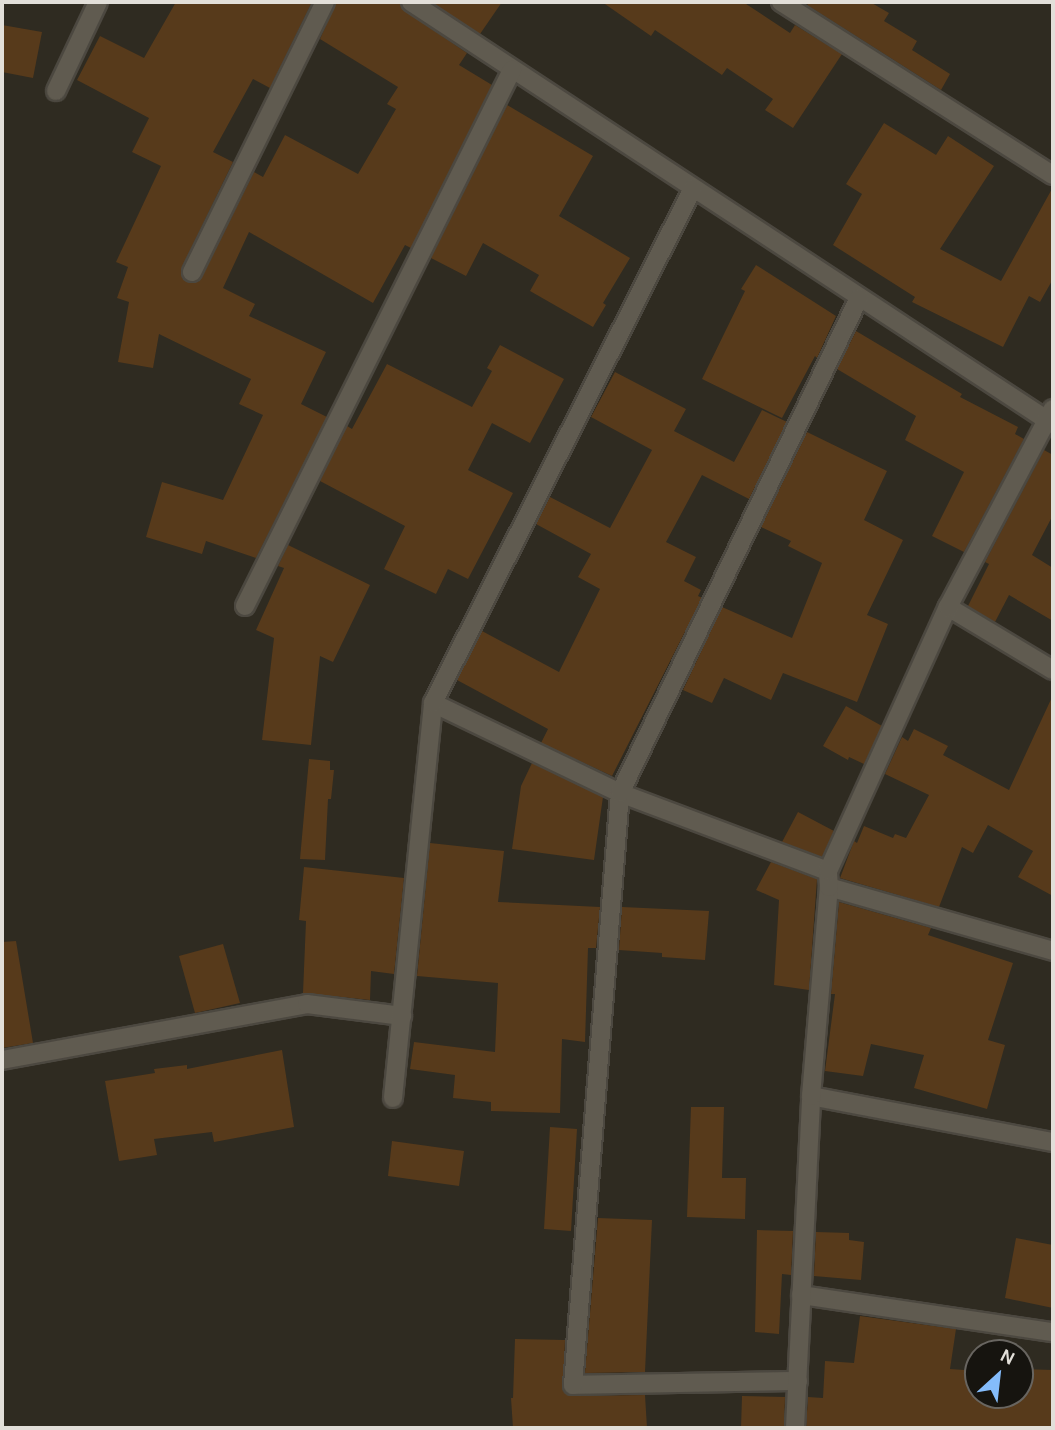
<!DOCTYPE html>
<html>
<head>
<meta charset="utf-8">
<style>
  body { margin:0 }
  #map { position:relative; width:1055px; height:1430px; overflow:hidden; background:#2f2b21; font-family:Karla,sans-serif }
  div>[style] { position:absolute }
  .building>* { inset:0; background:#573a1b }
  .roads { filter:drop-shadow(2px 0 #4c4840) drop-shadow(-2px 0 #4c4840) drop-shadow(0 2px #4c4840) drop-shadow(0 -2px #4c4840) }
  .street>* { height:18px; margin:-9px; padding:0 9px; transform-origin:9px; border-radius:9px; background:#605b50 }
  span { translate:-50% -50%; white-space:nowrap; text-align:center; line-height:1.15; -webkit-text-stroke:6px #16140f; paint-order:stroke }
  .frame { position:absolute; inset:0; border:4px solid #e2dfd9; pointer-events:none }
  .north { position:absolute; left:964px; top:1339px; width:70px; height:70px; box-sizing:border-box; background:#16140f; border:2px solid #686560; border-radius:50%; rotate:27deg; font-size:19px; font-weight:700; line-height:28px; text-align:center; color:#e2dfd9 }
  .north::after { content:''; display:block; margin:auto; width:24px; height:32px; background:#84bcfb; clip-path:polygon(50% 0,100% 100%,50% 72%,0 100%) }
</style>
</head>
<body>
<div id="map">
  <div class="building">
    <div style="clip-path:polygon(176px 2px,312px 2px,270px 88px,253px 79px,213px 152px,233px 162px,182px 267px,182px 278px,188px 282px,198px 282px,202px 277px,254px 172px,263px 177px,285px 135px,358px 174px,396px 109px,387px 104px,398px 87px,320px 39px,336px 2px,400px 2px,405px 11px,467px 53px,459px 65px,492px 85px,411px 248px,405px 245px,373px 303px,249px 232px,223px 288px,255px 304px,249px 316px,326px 352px,301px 404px,327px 417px,256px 558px,206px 541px,202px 554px,146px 537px,162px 482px,223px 500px,263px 415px,239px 404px,251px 379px,159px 334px,153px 368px,118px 362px,129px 302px,117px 298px,128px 267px,116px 262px,161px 166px,132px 152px,149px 118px,77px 80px,100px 36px,144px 58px)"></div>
    <div style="clip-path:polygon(431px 2px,502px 2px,480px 34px)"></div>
    <div style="clip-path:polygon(602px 2px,743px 2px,790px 33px,795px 25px,842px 54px,793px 128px,765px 110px,773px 99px,727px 68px,722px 75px,655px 30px,651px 36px)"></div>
    <div style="clip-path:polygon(810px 2px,870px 2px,889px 13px,884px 21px,917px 41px,912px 50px,950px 74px,941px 90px,807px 5px)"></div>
    <div style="clip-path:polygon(2px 25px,42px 32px,33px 78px,2px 72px)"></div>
    <div style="clip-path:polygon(507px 105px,593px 156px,559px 216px,630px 258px,603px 303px,606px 305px,593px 327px,530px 291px,539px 275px,483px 243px,466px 276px,431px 258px)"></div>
    <div style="clip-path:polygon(884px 123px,936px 155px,948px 136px,994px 166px,940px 249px,1001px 281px,1053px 187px,1053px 279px,1040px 302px,1029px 296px,1003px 347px,912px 302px,915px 297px,833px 245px,862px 194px,846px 184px)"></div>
    <div style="clip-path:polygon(756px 265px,836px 316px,817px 358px,815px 356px,782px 418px,702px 379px,745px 291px,741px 289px)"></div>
    <div style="clip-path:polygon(856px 331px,962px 394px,960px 397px,1018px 427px,1015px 434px,1024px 439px,964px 552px,932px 536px,964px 472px,905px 440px,916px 416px,837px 369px)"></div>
    <div style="clip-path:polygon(500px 345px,564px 379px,530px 443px,492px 423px,468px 470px,513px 493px,468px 579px,448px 569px,436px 594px,384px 569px,405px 526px,320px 481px,347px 426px,352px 429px,387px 364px,472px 407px,492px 371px,487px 368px)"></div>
    <div style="clip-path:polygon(615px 372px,686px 409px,674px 431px,734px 462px,762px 410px,787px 422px,749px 499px,702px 475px,666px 542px,696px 557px,684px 581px,701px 590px,698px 596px,702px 598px,612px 776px,541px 743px,548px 729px,457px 680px,482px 631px,559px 672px,600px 589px,578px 577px,591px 554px,536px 524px,550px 497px,610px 528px,652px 450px,591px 417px)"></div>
    <div style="clip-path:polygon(807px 432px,887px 471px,864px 520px,903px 540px,867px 615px,888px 624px,857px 702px,783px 673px,771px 700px,724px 678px,712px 703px,683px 690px,722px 607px,792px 638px,822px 563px,788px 546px,791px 541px,761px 527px)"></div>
    <div style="clip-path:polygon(1044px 450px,1053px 455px,1053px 515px,1032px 555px,1053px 568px,1053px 621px,1009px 595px,995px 622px,968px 606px,989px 564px,985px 562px)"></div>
    <div style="clip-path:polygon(288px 545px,370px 585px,333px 662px,320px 656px,311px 745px,262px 740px,274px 638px,256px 630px,284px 568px,278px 566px)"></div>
    <div style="clip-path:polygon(1053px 695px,1053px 896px,1018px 877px,1033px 851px,988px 825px,973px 853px,962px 847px,939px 907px,840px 878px,854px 841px,857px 843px,864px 826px,893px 838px,895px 834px,906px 838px,929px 795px,885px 774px,902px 737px,908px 741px,914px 729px,948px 746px,943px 755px,1009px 790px)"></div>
    <div style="clip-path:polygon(846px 706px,882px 726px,864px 764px,849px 757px,848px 760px,823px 746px)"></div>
    <div style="clip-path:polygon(309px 759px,330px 761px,330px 770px,334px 770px,331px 799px,328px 799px,325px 860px,300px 859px)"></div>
    <div style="clip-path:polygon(532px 763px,603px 797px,594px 860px,512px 849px,521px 786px)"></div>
    <div style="clip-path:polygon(798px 812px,834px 831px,822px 857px,782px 842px)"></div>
    <div style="clip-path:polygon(430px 843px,504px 851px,498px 902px,600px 907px,596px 948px,588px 948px,585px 1042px,562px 1039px,560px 1113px,491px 1111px,491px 1102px,453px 1098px,455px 1075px,410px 1069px,414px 1042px,495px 1052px,498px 983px,417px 976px)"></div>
    <div style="clip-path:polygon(771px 862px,817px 879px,809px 990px,774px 985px,779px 900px,756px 890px)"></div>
    <div style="clip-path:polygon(304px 867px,404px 878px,394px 974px,371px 971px,370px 1000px,303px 993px,306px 921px,299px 920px)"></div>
    <div style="clip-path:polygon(839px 902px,931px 928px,928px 935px,1013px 963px,988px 1040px,1005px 1045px,987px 1109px,914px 1088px,924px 1055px,871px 1044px,863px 1076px,825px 1071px,835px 994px,831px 994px)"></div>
    <div style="clip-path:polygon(622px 907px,709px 911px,705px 960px,662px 957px,662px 953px,619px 950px)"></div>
    <div style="clip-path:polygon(16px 941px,33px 1043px,2px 1048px,2px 942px)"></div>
    <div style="clip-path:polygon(223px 944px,240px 1003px,195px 1013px,179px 956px)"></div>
    <div style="clip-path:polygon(282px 1050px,294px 1127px,214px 1142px,212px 1132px,154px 1139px,157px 1155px,119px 1161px,105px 1081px,155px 1073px,154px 1069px,187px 1065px,187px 1069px)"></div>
    <div style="clip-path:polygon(691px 1107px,724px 1107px,722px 1178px,746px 1178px,745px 1219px,687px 1217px)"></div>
    <div style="clip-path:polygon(550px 1127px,577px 1129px,571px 1231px,544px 1229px)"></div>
    <div style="clip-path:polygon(392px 1141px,464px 1151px,459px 1186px,388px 1176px)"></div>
    <div style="clip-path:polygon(598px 1218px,652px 1220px,645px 1372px,585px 1373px)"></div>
    <div style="clip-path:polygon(757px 1230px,793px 1231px,791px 1275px,782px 1274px,779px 1334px,755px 1332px)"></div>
    <div style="clip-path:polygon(816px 1232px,849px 1233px,849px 1240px,864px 1242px,861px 1280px,814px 1276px)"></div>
    <div style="clip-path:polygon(1016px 1238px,1053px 1245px,1053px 1308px,1005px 1298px)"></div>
    <div style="clip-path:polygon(860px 1316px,956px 1329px,950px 1369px,978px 1371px,978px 1395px,1020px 1395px,1020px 1369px,1053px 1370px,1053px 1428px,806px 1428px,808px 1397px,823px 1398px,825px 1361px,854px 1363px)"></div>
    <div style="clip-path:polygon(515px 1339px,565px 1340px,563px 1391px,573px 1396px,645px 1395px,647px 1428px,513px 1428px,511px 1398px,513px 1398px)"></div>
    <div style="clip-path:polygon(742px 1396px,785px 1397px,784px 1428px,741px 1428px)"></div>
  </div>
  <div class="roads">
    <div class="street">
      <div style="left:411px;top:2px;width:768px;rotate:33.32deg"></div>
      <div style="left:781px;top:2px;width:322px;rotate:32.5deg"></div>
      <div style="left:56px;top:91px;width:98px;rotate:-64.7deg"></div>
      <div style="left:192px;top:272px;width:301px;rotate:-63.8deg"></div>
      <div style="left:245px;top:606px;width:599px;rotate:-63.52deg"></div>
      <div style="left:948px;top:607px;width:122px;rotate:31deg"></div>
      <div style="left:433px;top:703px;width:208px;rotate:25.7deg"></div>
      <div style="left:620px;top:793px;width:222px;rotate:20.6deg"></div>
      <div style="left:829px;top:887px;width:233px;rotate:15.9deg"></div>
      <div style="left:2px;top:1060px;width:310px;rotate:-10.4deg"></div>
      <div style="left:307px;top:1004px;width:96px;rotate:7.2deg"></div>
      <div style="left:811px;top:1096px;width:246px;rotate:10.8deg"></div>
      <div style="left:393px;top:1098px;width:397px;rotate:-84.2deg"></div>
      <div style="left:433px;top:703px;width:577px;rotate:-63.21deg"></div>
      <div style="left:801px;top:1295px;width:255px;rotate:8.4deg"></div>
      <div style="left:798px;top:1381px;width:225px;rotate:179deg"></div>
      <div style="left:573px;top:1385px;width:594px;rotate:-85.46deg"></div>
      <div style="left:620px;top:793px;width:550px;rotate:-64.23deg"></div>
      <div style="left:795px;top:1428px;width:332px;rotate:-87.2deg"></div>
      <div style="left:811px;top:1096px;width:210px;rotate:-85.1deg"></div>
      <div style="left:829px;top:887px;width:16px;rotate:-94deg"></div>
      <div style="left:828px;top:871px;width:290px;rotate:-65.6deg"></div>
      <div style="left:948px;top:607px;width:224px;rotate:-62.1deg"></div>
    </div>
  </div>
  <div class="frame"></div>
  <div class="north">N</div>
</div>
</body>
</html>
